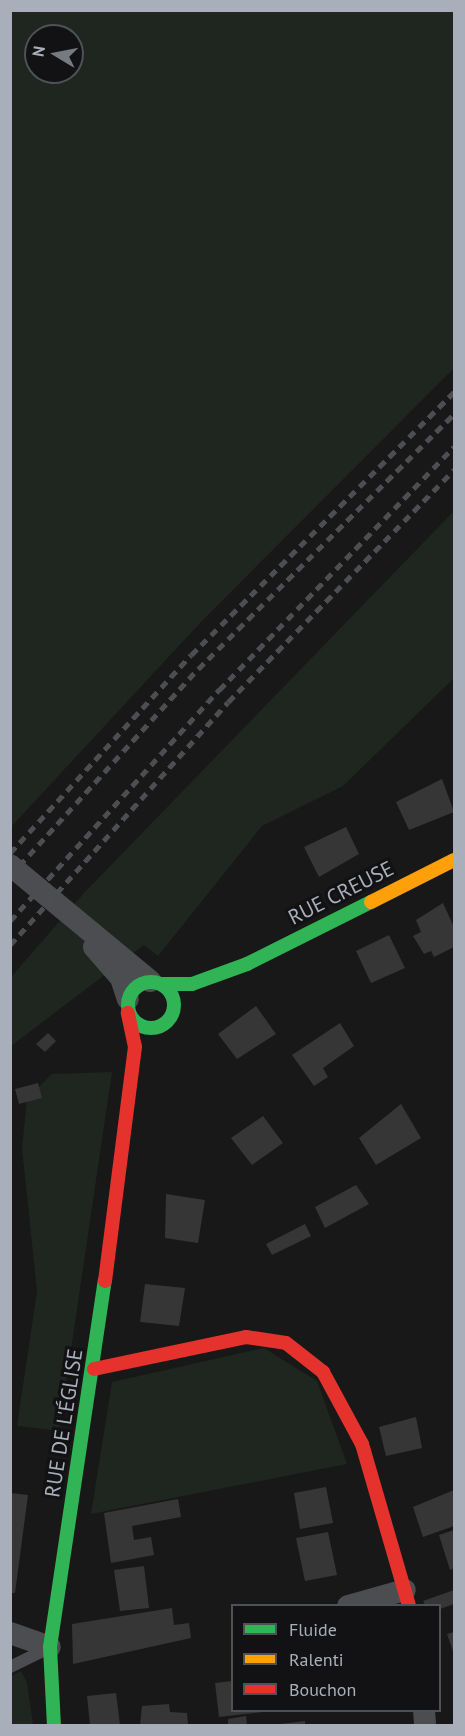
<!DOCTYPE html>
<html>
<head>
<meta charset="utf-8">
<style>
  body { margin:0 }
  #map { position:relative; width:465px; height:1736px; overflow:hidden; background:#181818; font-family:"PT Sans",sans-serif }
  div>[style] { position:absolute }
  .green>* { inset:0; background:#1e261f }
  .building>* { inset:0; background:#363637 }
  .lane>* { height:12px; margin:-6px; padding:0 6px; transform-origin:6px; border-radius:6px; background:#4c4d51 }
  .street>* { height:22px; margin:-11px; padding:0 11px; transform-origin:11px; border-radius:11px; background:#4c4d51 }
  .fast>* { height:14px; margin:-7px; padding:0 7px; transform-origin:7px; border-radius:7px; background:#30b455 }
  .fast>.ring { margin:-7px; padding:0; box-sizing:content-box; background:none; border:14px solid #30b455; border-radius:50% }
  .slow>* { height:14px; margin:-7px; padding:0 7px; transform-origin:7px; border-radius:7px; background:#ff9f0a }
  .jam>* { height:14px; margin:-7px; padding:0 7px; transform-origin:7px; border-radius:7px; background:#e5322d }
  .rail>* { height:4.5px; margin-top:-2.25px; transform-origin:0; background:repeating-linear-gradient(90deg,#4c4e51 0 8px,transparent 0 14px) }
  span { translate:-50% -50%; white-space:nowrap; text-align:center; line-height:1.15; -webkit-text-stroke:6px #121214; paint-order:stroke }
  .street-label { font-size:21px; color:#a9afba }
  .frame { position:absolute; inset:0; border:12px solid #a9afba; pointer-events:none }
  .legend { position:absolute; left:231px; top:1604px; width:210px; height:108px; box-sizing:border-box; background:#121214; border:2px solid #4e5156; margin:0; padding:8px 10px; list-style:none; font-size:18px; color:#a9afba }
  .legend li { display:flex; align-items:center; gap:12px; height:30px }
  .legend b { width:30px; border:2px solid #4e5156 }
  .north { position:absolute; left:24px; top:24px; width:60px; height:60px; box-sizing:border-box; background:#121214; border:2px solid #4e5156; border-radius:50%; rotate:280deg; font-size:16px; font-weight:700; line-height:24px; text-align:center; color:#a9afba }
  .north::after { content:''; display:block; margin:auto; width:21px; height:27px; background:#767a81; clip-path:polygon(50% 0,100% 100%,50% 72%,0 100%) }
</style>
</head>
<body>
<div id="map">
  <div class="green">
    <div style="clip-path:polygon(evenodd,11px 10px,454px 11px,454px 368px,200px 623px,11px 827px,11px 10px,36px 36px,72px 36px,72px 72px,36px 72px,36px 36px)"></div>
    <div style="clip-path:polygon(454px 511px,454px 678px,343px 786px,262px 826px,158px 956px,144px 945px,11px 1046px,11px 977px,84px 893px)"></div>
    <div style="clip-path:polygon(112px 1072px,59px 1431px,17px 1426px,37px 1291px,22px 1148px,27px 1099px,52px 1074px)"></div>
    <div style="clip-path:polygon(264px 1348px,317px 1381px,347px 1464px,91px 1514px,112px 1382px)"></div>
    <div style="clip-path:polygon(21px 1671px,27px 1683px,33px 1725px,11px 1725px,11px 1676px)"></div>
  </div>
  <div class="building">
    <div style="clip-path:polygon(442px 779px,454px 812px,409px 830px,396px 802px)"></div>
    <div style="clip-path:polygon(346px 827px,359px 854px,319px 877px,304px 847px)"></div>
    <div style="clip-path:polygon(443px 903px,454px 927px,454px 947px,434px 957px,431px 951px,424px 954px,413px 936px,421px 932px,416px 920px)"></div>
    <div style="clip-path:polygon(389px 935px,405px 968px,371px 983px,356px 951px)"></div>
    <div style="clip-path:polygon(256px 1006px,276px 1034px,237px 1059px,218px 1034px)"></div>
    <div style="clip-path:polygon(340px 1023px,354px 1046px,323px 1068px,328px 1077px,314px 1086px,292px 1055px)"></div>
    <div style="clip-path:polygon(48px 1033px,56px 1041px,45px 1052px,36px 1044px)"></div>
    <div style="clip-path:polygon(38px 1083px,42px 1098px,19px 1104px,15px 1089px)"></div>
    <div style="clip-path:polygon(401px 1104px,421px 1138px,376px 1165px,359px 1138px)"></div>
    <div style="clip-path:polygon(263px 1116px,283px 1143px,252px 1165px,231px 1138px)"></div>
    <div style="clip-path:polygon(356px 1185px,369px 1204px,325px 1228px,315px 1207px)"></div>
    <div style="clip-path:polygon(166px 1194px,205px 1200px,198px 1243px,165px 1238px)"></div>
    <div style="clip-path:polygon(305px 1224px,311px 1236px,272px 1255px,266px 1244px)"></div>
    <div style="clip-path:polygon(145px 1284px,185px 1288px,179px 1326px,140px 1322px)"></div>
    <div style="clip-path:polygon(416px 1417px,422px 1448px,386px 1456px,379px 1427px)"></div>
    <div style="clip-path:polygon(326px 1487px,333px 1523px,300px 1529px,294px 1493px)"></div>
    <div style="clip-path:polygon(454px 1490px,454px 1526px,423px 1537px,413px 1507px)"></div>
    <div style="clip-path:polygon(10px 1493px,28px 1495px,15px 1593px,10px 1593px)"></div>
    <div style="clip-path:polygon(178px 1499px,181px 1517px,132px 1526px,134px 1540px,151px 1537px,154px 1555px,111px 1563px,104px 1513px)"></div>
    <div style="clip-path:polygon(454px 1530px,454px 1568px,450px 1570px,439px 1535px)"></div>
    <div style="clip-path:polygon(328px 1532px,337px 1575px,305px 1581px,296px 1538px)"></div>
    <div style="clip-path:polygon(144px 1566px,149px 1608px,120px 1611px,114px 1570px)"></div>
    <div style="clip-path:polygon(454px 1590px,454px 1604px,440px 1609px,425px 1605px,423px 1601px)"></div>
    <div style="clip-path:polygon(172px 1608px,174px 1625px,189px 1623px,191px 1638px,73px 1664px,72px 1624px)"></div>
    <div style="clip-path:polygon(454px 1632px,454px 1654px,447px 1634px)"></div>
    <div style="clip-path:polygon(232px 1681px,232px 1710px,263px 1712px,219px 1717px,215px 1683px)"></div>
    <div style="clip-path:polygon(116px 1693px,120px 1725px,90px 1725px,87px 1696px)"></div>
    <div style="clip-path:polygon(169px 1704px,170px 1712px,187px 1713px,188px 1725px,140px 1725px,142px 1706px)"></div>
    <div style="clip-path:polygon(246px 1716px,247px 1725px,228px 1725px,228px 1719px)"></div>
    <div style="clip-path:polygon(305px 1721px,305px 1725px,281px 1725px,280px 1724px)"></div>
  </div>
  <div class="lane">
    <div style="left:10px;top:1667px;width:43px;rotate:-26deg"></div>
  </div>
  <div class="street">
    <div style="left:10px;top:865px;width:182px;rotate:39.6deg"></div>
    <div style="left:94px;top:947px;width:41px;rotate:48.9deg"></div>
    <div style="left:121px;top:978px;width:22px;rotate:72deg"></div>
    <div style="left:348px;top:1606px;width:59px;rotate:-15.7deg"></div>
    <div style="left:10px;top:1633px;width:42px;rotate:19.3deg"></div>
    <div style="left:424px;top:1710px;width:16px;rotate:86deg"></div>
  </div>
  <div class="fast">
    <div class="ring" style="left:128px;top:982px;width:32px;height:32px"></div>
    <div style="left:163px;top:984px;width:29px"></div>
    <div style="left:192px;top:984px;width:59px;rotate:-20deg"></div>
    <div style="left:247px;top:964px;width:139px;rotate:-26.6deg"></div>
    <div style="left:54px;top:1726px;width:79px;rotate:-92.9deg"></div>
    <div style="left:50px;top:1647px;width:370px;rotate:-81.5deg"></div>
  </div>
  <div class="slow">
    <div style="left:371px;top:902px;width:93px;rotate:-26.8deg"></div>
  </div>
  <div class="jam">
    <div style="left:105px;top:1281px;width:236px;rotate:-82.7deg"></div>
    <div style="left:135px;top:1047px;width:35px;rotate:-102deg"></div>
    <div style="left:94px;top:1369px;width:155px;rotate:-11.9deg"></div>
    <div style="left:246px;top:1337px;width:40px;rotate:8.5deg"></div>
    <div style="left:286px;top:1343px;width:47px;rotate:38.1deg"></div>
    <div style="left:323px;top:1372px;width:82px;rotate:61.6deg"></div>
    <div style="left:362px;top:1444px;width:169px;rotate:73.8deg"></div>
  </div>
  <div class="rail">
    <div style="left:10px;top:853px;width:268px;rotate:-47.6deg"></div>
    <div style="left:191px;top:655px;width:372px;rotate:-45deg"></div>
    <div style="left:10px;top:876px;width:280px;rotate:-47.8deg"></div>
    <div style="left:198px;top:669px;width:361px;rotate:-44.9deg"></div>
    <div style="left:10px;top:921px;width:312px;rotate:-47.9deg"></div>
    <div style="left:219px;top:690px;width:338px;rotate:-46deg"></div>
    <div style="left:10px;top:945px;width:326px;rotate:-48.1deg"></div>
    <div style="left:228px;top:702px;width:324px;rotate:-45.8deg"></div>
  </div>
  <div class="street-label">
    <span style="left:341px;top:893px;rotate:-27deg">RUE CREUSE</span>
    <span style="left:64px;top:1423px;rotate:-81deg">RUE DE L'ÉGLISE</span>
  </div>
  <div class="frame"></div>
  <ul class="legend">
  <li><b style="height:8px;background:#30b455"></b>Fluide</li>
  <li><b style="height:8px;background:#ff9f0a"></b>Ralenti</li>
  <li><b style="height:8px;background:#e5322d"></b>Bouchon</li>
  </ul>
  <div class="north">N</div>
</div>
</body>
</html>
